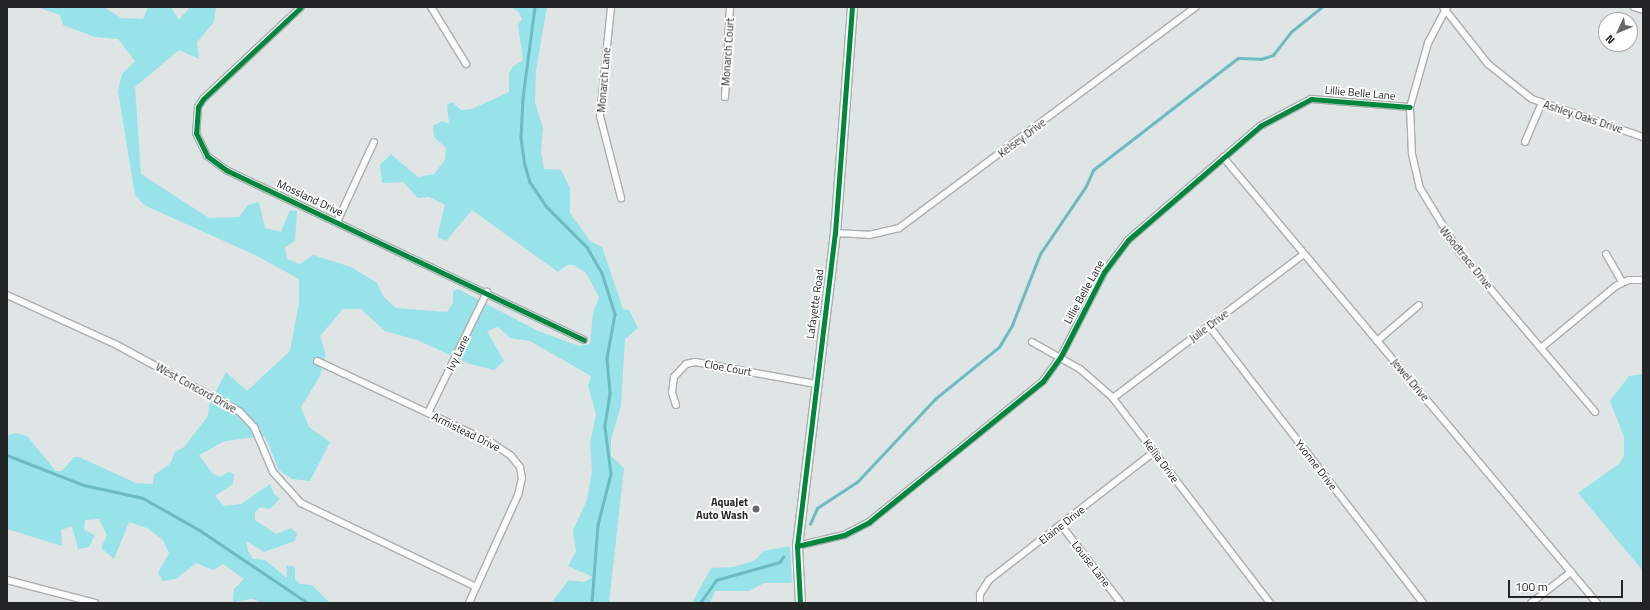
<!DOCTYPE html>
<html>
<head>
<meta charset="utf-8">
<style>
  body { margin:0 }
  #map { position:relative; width:1650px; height:610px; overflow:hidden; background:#dfe4e5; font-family:"Titillium Web",sans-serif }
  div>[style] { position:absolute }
  .green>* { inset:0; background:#98e2ea }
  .stream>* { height:2.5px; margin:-1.25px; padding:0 1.25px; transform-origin:1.25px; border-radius:1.25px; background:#6bbbc3 }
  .roads { filter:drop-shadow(1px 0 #aaaeae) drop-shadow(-1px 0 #aaaeae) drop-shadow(0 1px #aaaeae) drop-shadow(0 -1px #aaaeae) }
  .street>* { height:6px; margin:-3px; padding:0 3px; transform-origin:3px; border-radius:3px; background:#fafbfb }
  .secondary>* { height:9px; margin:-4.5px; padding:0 4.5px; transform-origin:4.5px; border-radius:4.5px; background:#fafbfb }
  .cycleway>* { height:5px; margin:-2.5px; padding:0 2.5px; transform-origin:2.5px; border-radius:2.5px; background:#00873e }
  .dots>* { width:11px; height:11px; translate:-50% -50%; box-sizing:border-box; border:2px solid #fff; border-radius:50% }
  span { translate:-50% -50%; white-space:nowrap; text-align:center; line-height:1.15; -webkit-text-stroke:3.5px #fff; paint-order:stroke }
  .street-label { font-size:11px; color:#222626 }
  .poi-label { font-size:11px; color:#222626; font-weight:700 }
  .right { translate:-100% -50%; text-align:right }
  .frame { position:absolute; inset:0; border:8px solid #222626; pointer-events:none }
  .north { position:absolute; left:1598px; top:12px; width:40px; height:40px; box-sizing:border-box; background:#fff; border:1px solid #a7a8a8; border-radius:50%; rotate:226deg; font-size:11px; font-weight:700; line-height:16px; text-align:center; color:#222626 }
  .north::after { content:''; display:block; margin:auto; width:14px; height:18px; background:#646869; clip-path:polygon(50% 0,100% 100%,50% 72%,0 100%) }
  .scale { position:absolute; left:1508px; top:580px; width:115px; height:18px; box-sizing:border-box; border:2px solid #222626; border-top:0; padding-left:5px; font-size:12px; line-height:14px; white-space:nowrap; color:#222626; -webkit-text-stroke:3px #fff; paint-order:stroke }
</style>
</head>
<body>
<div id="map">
  <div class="green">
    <div style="clip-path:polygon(37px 7px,104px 7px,121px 18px,143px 19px,148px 7px,171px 7px,179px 20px,190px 7px,216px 7px,214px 22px,197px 42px,199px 59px,179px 50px,135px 87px,141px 174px,209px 218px,239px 217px,248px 205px,259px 202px,265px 228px,281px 232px,290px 210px,297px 211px,295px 241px,285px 247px,287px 259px,300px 264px,313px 255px,351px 267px,377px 283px,383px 296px,396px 308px,447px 312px,453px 303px,453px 291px,458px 289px,538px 331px,579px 346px,590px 344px,593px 313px,599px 297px,586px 273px,574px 265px,567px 265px,558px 272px,472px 210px,446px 241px,437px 237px,445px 205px,429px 197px,418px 198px,403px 182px,382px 183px,380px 165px,391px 154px,418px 177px,434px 174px,445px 160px,446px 148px,434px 137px,433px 126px,442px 121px,449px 124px,447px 105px,452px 102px,461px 110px,472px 109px,509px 92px,509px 74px,513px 66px,523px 60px,518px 25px,522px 19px,519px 12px,511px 7px,547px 7px,536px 70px,535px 103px,543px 128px,541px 152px,544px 169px,561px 170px,570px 188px,570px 213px,590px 241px,602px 247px,623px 309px,629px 310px,638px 328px,625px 339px,621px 406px,611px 439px,611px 456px,624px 468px,609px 603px,551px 603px,569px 580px,584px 582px,593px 577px,568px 566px,576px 552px,573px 530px,587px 500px,592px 471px,590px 444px,596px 414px,588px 386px,591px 376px,530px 341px,510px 338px,498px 327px,487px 331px,504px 361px,494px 370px,470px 364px,417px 340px,385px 331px,361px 309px,343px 309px,320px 336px,326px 355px,319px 378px,301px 407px,309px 427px,330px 442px,310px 481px,292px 479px,279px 470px,265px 436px,225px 441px,199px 455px,212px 473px,220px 477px,229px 472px,234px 474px,233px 484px,215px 496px,224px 506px,241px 504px,270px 484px,274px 494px,280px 499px,270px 509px,261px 507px,255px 512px,255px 520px,276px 534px,291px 528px,297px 533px,295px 541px,264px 552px,246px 541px,248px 551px,253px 559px,265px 560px,287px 578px,286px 565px,295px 567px,295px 579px,300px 584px,312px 585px,330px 603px,262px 603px,252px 599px,233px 602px,234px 589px,244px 579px,223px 564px,213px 570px,196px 563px,176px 579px,163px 581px,158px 573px,169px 553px,163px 540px,147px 528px,129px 522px,114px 559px,101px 548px,107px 535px,99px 519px,85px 520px,84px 530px,95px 535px,89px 547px,78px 549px,72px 526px,61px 530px,62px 546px,7px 529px,7px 436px,15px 433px,27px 436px,56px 471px,62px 471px,74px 457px,79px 457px,136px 483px,153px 484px,154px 475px,170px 464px,175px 452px,184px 447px,208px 416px,209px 405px,226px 372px,247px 391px,290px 351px,299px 303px,299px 279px,255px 255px,144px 205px,135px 195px,118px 91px,122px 74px,135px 61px,118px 39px,95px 37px,63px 25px,60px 15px)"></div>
    <div style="clip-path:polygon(1643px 374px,1643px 571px,1578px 493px,1620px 463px,1624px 456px,1624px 437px,1610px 401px,1629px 376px)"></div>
    <div style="clip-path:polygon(790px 546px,792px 583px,764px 583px,749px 591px,715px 591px,710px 603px,692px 603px,711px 568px,733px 567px,754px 561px,764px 551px)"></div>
  </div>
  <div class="stream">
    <div style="left:535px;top:7px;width:92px;rotate:97.5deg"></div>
    <div style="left:523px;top:98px;width:40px;rotate:92.9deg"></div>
    <div style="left:521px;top:138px;width:27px;rotate:82deg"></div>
    <div style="left:525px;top:165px;width:18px;rotate:74deg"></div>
    <div style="left:530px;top:182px;width:30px;rotate:56deg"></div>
    <div style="left:547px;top:207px;width:57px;rotate:45deg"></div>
    <div style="left:587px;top:247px;width:30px;rotate:60deg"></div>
    <div style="left:602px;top:273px;width:43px;rotate:72.4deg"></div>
    <div style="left:615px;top:314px;width:45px;rotate:100.3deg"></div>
    <div style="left:607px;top:358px;width:36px;rotate:85deg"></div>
    <div style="left:610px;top:394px;width:33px;rotate:99deg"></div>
    <div style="left:605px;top:427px;width:47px;rotate:82.7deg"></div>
    <div style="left:611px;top:474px;width:53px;rotate:104.3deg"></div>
    <div style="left:598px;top:525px;width:78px;rotate:94.4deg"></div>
    <div style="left:7px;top:455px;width:83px;rotate:21.3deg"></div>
    <div style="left:84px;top:485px;width:60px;rotate:12.4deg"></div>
    <div style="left:143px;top:498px;width:67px;rotate:29.6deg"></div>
    <div style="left:201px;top:531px;width:129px;rotate:33.9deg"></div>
    <div style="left:810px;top:524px;width:17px;rotate:-66deg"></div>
    <div style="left:817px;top:508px;width:48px;rotate:-33deg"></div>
    <div style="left:857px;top:482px;width:114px;rotate:-46.8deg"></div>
    <div style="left:935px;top:399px;width:82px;rotate:-39.1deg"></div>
    <div style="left:999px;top:347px;width:26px;rotate:-59deg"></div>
    <div style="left:1012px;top:325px;width:76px;rotate:-68.5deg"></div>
    <div style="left:1040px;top:254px;width:82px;rotate:-55.9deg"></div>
    <div style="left:1086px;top:186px;width:17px;rotate:-66deg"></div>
    <div style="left:1093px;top:170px;width:183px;rotate:-37.7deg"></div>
    <div style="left:1238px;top:58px;width:23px;rotate:2deg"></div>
    <div style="left:1261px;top:59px;width:13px;rotate:-18deg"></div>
    <div style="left:1273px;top:55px;width:29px;rotate:-52deg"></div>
    <div style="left:1291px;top:32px;width:40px;rotate:-39deg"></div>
    <div style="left:700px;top:603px;width:28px;rotate:-55deg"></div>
    <div style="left:716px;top:580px;width:66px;rotate:-15.7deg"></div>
    <div style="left:780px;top:562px;width:6px;rotate:-59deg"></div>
  </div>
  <div class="roads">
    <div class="street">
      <div style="left:301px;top:7px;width:134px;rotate:136.8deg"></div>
      <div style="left:203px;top:99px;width:9px;rotate:122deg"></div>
      <div style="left:198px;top:107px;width:26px;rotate:94deg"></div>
      <div style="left:196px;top:133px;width:25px;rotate:64deg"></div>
      <div style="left:207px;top:156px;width:24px;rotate:36deg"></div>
      <div style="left:226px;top:170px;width:396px;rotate:25.4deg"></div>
      <div style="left:431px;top:7px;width:67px;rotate:58.4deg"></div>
      <div style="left:611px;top:7px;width:110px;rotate:95.8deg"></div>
      <div style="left:600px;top:116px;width:85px;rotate:75.6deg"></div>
      <div style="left:1443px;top:7px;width:73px;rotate:51.7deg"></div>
      <div style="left:1488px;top:64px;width:56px;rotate:38.5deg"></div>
      <div style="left:1532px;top:99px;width:117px;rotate:18.9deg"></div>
      <div style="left:1447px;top:7px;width:41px;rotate:117.8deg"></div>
      <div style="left:1428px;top:43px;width:66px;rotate:105.7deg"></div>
      <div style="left:1410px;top:107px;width:47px;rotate:87.6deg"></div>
      <div style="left:1412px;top:154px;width:35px;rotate:77deg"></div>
      <div style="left:1420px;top:188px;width:75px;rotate:58.6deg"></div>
      <div style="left:1459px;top:252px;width:210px;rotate:49.6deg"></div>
      <div style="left:1634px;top:7px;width:9px;rotate:18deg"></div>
      <div style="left:725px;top:97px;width:90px;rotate:-86.8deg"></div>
      <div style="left:1525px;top:142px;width:40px;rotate:-66.6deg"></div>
      <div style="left:1223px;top:157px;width:582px;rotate:50.02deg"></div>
      <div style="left:337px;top:222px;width:88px;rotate:-65.2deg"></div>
      <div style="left:835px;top:233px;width:34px;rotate:3deg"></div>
      <div style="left:869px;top:235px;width:31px;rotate:-13deg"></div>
      <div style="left:899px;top:228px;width:370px;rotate:-36.7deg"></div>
      <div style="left:1606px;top:254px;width:32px;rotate:60deg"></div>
      <div style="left:7px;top:295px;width:119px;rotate:24.4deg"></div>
      <div style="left:115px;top:344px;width:142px;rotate:28.5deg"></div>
      <div style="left:240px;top:412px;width:21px;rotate:47deg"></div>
      <div style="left:254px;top:427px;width:49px;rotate:67.1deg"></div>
      <div style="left:273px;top:472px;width:42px;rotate:47.9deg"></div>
      <div style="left:301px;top:503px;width:194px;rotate:25.6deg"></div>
      <div style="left:1209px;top:326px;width:350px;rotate:52.3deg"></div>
      <div style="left:1377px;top:341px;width:55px;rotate:-40.6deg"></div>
      <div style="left:1032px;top:342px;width:55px;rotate:29.4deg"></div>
      <div style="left:1080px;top:369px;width:43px;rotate:41.2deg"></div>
      <div style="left:1112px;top:397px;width:260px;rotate:52.5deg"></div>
      <div style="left:1541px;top:348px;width:97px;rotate:-39.6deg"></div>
      <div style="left:1616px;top:286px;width:14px;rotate:-25deg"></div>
      <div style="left:1629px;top:280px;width:14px"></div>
      <div style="left:317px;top:361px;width:193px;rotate:25.1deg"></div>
      <div style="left:492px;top:443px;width:23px;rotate:34deg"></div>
      <div style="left:511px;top:456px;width:14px;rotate:51deg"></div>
      <div style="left:520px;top:467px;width:11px;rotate:80deg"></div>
      <div style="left:522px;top:478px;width:17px;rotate:103deg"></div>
      <div style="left:518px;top:495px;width:119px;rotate:114.4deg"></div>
      <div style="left:1113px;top:398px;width:239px;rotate:-37deg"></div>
      <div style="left:676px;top:405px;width:13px;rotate:-108deg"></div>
      <div style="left:672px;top:393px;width:16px;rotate:-83deg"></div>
      <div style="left:674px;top:377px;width:18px;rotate:-47deg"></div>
      <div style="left:686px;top:364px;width:9px;rotate:-13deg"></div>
      <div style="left:695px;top:362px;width:123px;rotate:10.3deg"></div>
      <div style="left:428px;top:413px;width:135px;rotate:-64deg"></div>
      <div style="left:1061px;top:525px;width:98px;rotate:52.4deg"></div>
      <div style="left:797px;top:546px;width:48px;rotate:-13.2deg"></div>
      <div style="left:844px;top:535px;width:28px;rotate:-27deg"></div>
      <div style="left:869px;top:522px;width:224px;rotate:-39deg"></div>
      <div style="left:1043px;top:381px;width:29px;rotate:-54deg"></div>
      <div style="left:1060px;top:358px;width:97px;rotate:-62.9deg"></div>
      <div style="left:1104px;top:272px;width:40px;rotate:-53deg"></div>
      <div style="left:1128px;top:240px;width:174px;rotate:-40.8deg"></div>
      <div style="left:1260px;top:126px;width:58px;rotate:-27.9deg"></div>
      <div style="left:1311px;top:99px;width:99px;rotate:4.6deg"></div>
      <div style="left:7px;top:580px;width:91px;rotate:14.6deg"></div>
      <div style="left:980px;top:603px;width:9px;rotate:-90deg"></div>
      <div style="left:980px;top:594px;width:17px;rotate:-57deg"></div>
      <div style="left:989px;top:580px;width:209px;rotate:-37.8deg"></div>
      <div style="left:1531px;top:603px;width:51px;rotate:-37.8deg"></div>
    </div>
    <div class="secondary">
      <div style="left:800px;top:603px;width:57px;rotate:-93deg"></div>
      <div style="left:797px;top:546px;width:315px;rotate:-83.1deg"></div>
      <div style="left:835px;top:233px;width:227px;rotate:-85.7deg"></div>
    </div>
  </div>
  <div class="cycleway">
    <div style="left:301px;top:7px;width:134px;rotate:136.8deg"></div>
    <div style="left:203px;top:99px;width:9px;rotate:122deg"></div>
    <div style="left:198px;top:107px;width:26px;rotate:94deg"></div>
    <div style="left:196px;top:133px;width:25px;rotate:64deg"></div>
    <div style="left:207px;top:156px;width:24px;rotate:36deg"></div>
    <div style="left:226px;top:170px;width:396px;rotate:25.4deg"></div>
    <div style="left:797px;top:546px;width:48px;rotate:-13.2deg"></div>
    <div style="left:844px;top:535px;width:28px;rotate:-27deg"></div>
    <div style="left:869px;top:522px;width:224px;rotate:-39deg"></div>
    <div style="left:1043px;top:381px;width:29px;rotate:-54deg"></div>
    <div style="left:1060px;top:358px;width:97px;rotate:-62.9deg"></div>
    <div style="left:1104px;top:272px;width:40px;rotate:-53deg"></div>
    <div style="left:1128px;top:240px;width:174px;rotate:-40.8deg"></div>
    <div style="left:1260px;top:126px;width:58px;rotate:-27.9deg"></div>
    <div style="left:1311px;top:99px;width:99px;rotate:4.6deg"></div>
    <div style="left:800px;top:603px;width:57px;rotate:-93deg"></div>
    <div style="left:797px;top:546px;width:315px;rotate:-83.1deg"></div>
    <div style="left:835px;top:233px;width:227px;rotate:-85.7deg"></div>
  </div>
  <div class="dots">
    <div style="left:756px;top:509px;background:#646869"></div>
  </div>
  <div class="street-label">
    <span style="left:728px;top:52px;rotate:-86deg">Monarch Court</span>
    <span style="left:604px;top:80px;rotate:-85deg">Monarch Lane</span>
    <span style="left:1360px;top:93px;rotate:5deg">Lillie Belle Lane</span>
    <span style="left:1583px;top:117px;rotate:18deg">Ashley Oaks Drive</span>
    <span style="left:1022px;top:138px;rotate:-37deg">Kelsey Drive</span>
    <span style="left:310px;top:198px;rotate:25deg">Mossland Drive</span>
    <span style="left:1466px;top:258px;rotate:51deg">Woodtrace Drive</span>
    <span style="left:1084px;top:292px;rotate:-61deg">Lillie Belle Lane</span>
    <span style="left:815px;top:304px;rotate:-82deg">Lafayette Road</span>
    <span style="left:1209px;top:326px;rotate:-37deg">Julie Drive</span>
    <span style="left:458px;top:353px;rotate:-64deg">Ivy Lane</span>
    <span style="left:728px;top:368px;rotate:10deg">Cloe Court</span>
    <span style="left:1410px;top:380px;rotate:50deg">Jewel Drive</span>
    <span style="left:196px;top:388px;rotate:29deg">West Concord Drive</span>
    <span style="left:466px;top:432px;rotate:26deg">Armistead Drive</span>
    <span style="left:1161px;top:461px;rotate:53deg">Kellia Drive</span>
    <span style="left:1316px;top:465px;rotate:52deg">Yvonne Drive</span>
    <span style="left:1062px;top:525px;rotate:-38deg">Elaine Drive</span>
    <span style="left:1091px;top:564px;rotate:52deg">Louise Lane</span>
  </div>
  <div class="poi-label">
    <span class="right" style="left:748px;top:509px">AquaJet<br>Auto Wash</span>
  </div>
  <div class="frame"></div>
  <div class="north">N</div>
  <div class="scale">100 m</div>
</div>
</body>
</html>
